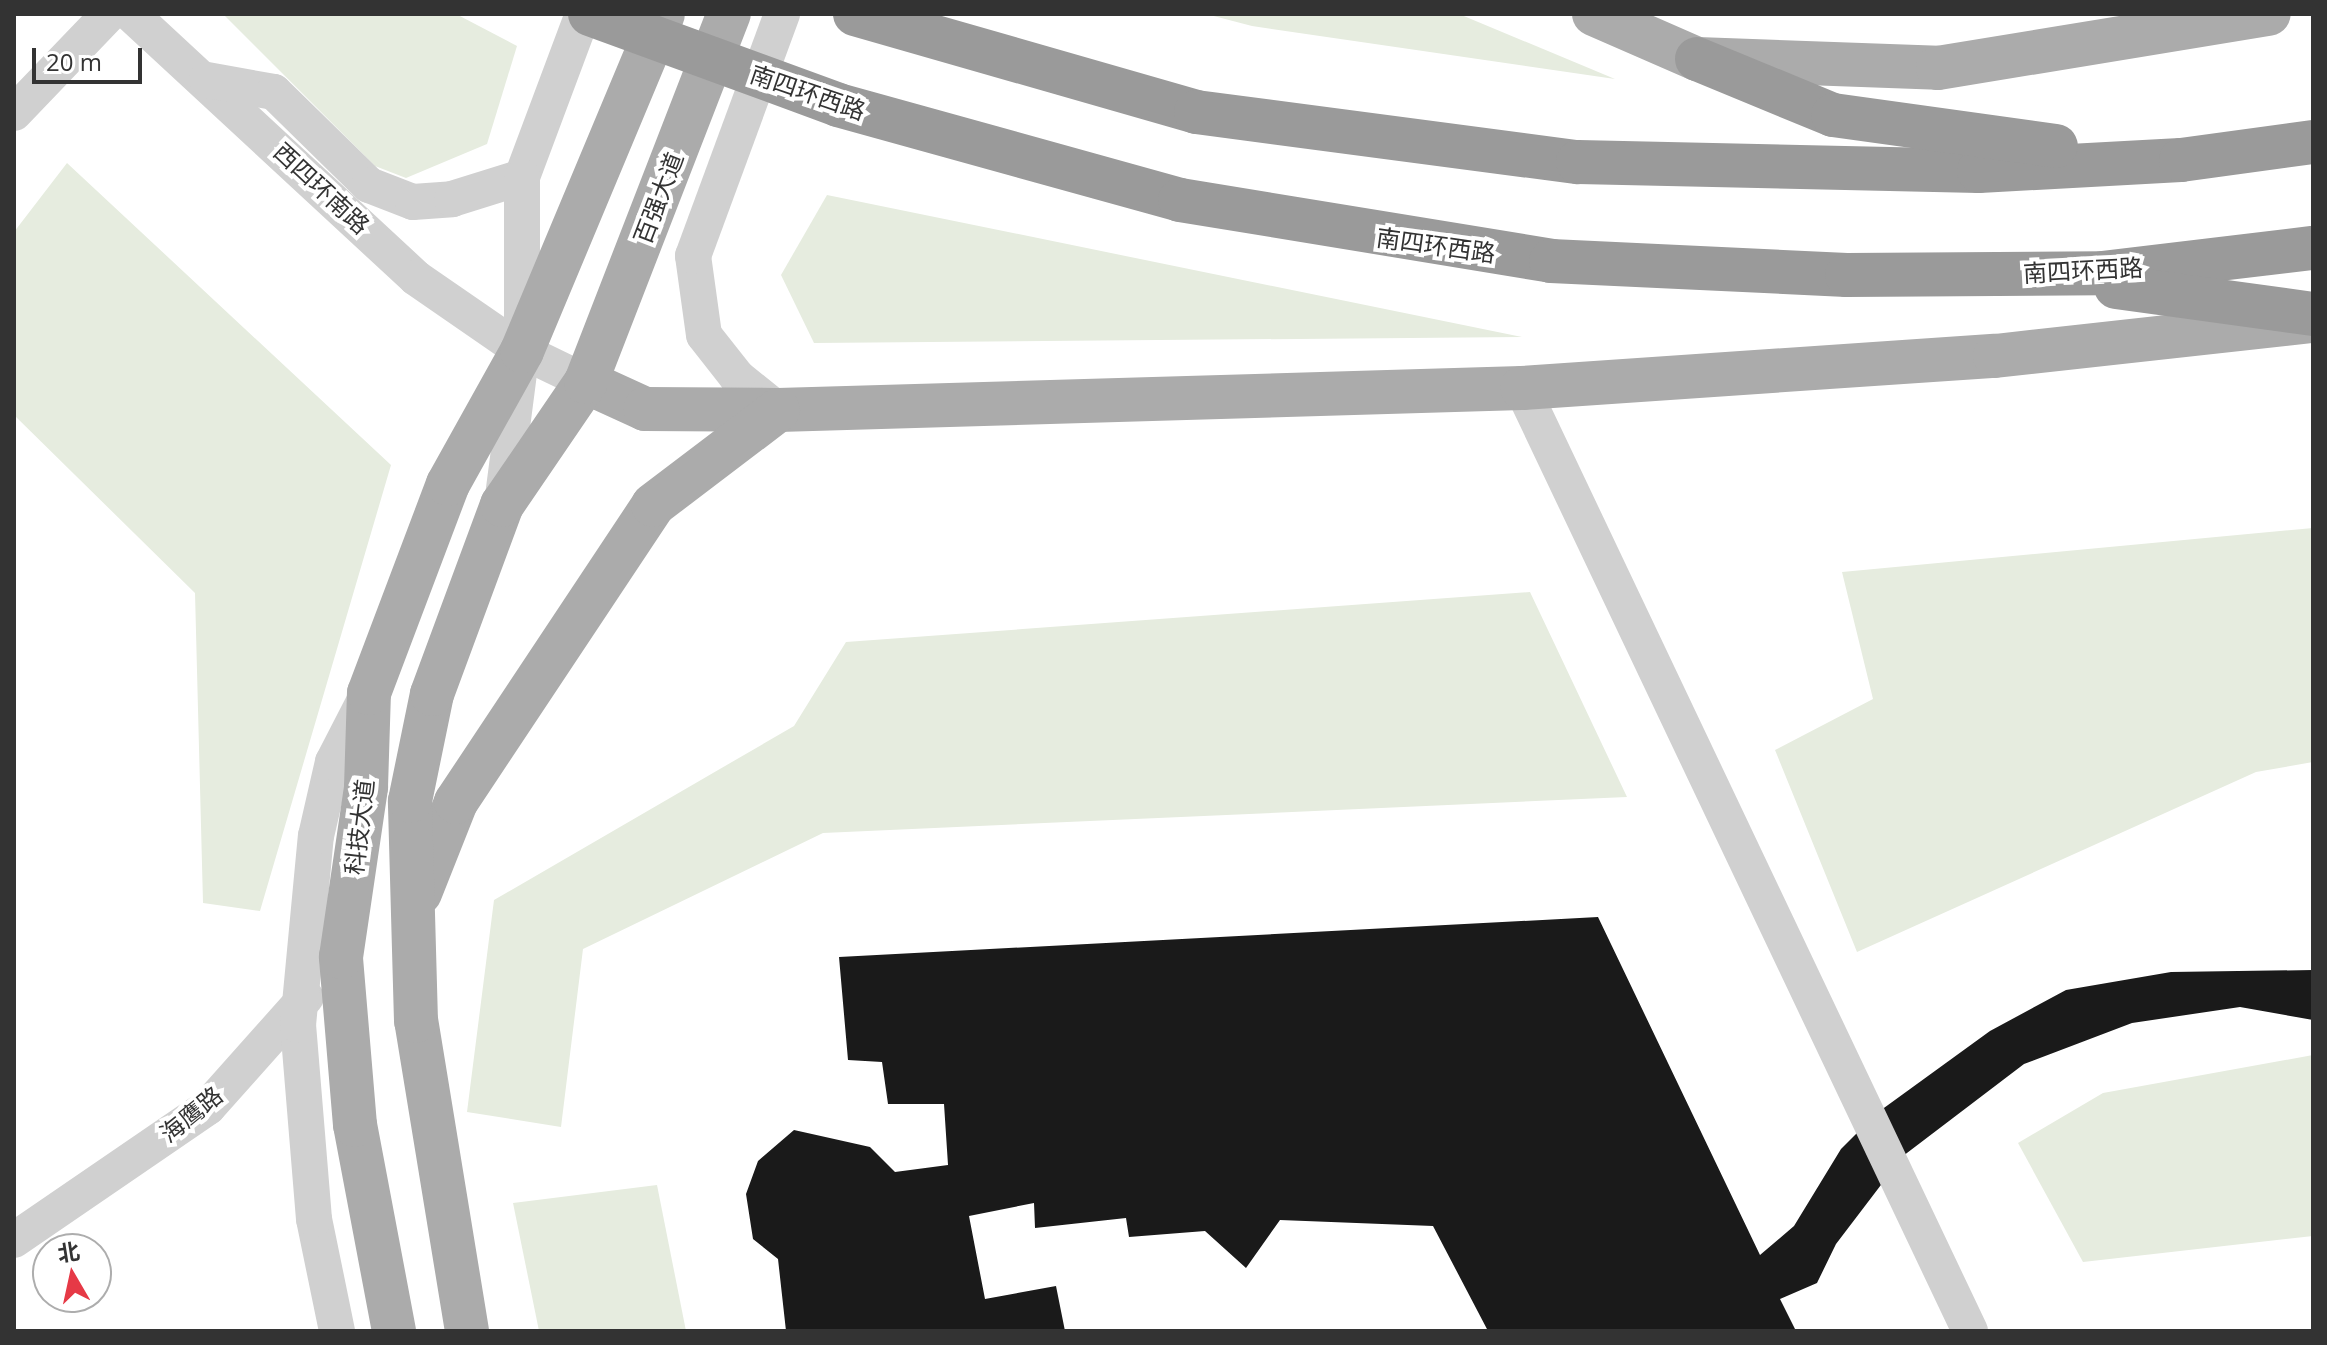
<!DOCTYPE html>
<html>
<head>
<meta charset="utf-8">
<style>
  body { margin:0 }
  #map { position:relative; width:2327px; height:1345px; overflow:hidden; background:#fff; font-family:"Open Sans","Noto Sans SC",sans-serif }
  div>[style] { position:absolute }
  .green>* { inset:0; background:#e6ecdf }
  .building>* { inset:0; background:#1a1a1a }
  .minor>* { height:36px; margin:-18px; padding:0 18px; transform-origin:18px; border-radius:18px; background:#d0d0d0 }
  .major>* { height:44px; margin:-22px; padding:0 22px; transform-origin:22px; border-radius:22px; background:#ababab }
  .highway>* { height:44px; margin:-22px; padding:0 22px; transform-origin:22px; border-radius:22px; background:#9a9a9a }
  .highway-bridge>* { height:44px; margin:-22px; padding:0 22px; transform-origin:22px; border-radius:22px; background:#9a9a9a }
  span { translate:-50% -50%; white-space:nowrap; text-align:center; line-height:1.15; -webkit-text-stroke:8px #fff; paint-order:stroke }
  .street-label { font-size:24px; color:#333 }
  .frame { position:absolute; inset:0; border:16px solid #333; pointer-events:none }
  .north { position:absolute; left:32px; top:1233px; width:80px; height:80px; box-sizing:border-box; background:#fff; border:2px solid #adadad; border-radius:50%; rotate:351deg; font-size:22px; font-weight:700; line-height:32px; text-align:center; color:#333 }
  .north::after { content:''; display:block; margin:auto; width:28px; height:36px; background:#e63946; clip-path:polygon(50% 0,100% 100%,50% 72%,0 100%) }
  .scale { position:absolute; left:32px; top:48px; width:110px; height:36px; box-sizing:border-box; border:4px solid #333; border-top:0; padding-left:10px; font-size:24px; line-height:28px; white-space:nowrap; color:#333; -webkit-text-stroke:6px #fff; paint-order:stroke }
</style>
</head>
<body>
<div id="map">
  <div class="green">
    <div style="clip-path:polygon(223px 14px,456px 14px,517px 46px,487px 144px,406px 178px,375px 166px)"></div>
    <div style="clip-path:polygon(1206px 14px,1459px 14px,1615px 79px,1252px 26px)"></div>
    <div style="clip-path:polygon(67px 163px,391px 465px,260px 911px,203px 903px,195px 593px,14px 415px,14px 232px)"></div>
    <div style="clip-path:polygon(827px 195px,1522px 337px,814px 343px,781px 275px)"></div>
    <div style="clip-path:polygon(2313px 528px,2313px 762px,2256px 772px,1857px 952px,1775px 750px,1873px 699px,1842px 572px)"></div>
    <div style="clip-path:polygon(1530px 592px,1627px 797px,823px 833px,583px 949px,561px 1127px,467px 1112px,494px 900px,794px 726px,846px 642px)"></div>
    <div style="clip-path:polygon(2313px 1055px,2313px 1236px,2083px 1262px,2018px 1143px,2103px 1093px)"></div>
    <div style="clip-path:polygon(657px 1185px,686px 1331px,539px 1331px,513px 1203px)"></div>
  </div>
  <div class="building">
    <div style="clip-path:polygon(1598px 917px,1760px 1255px,1794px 1226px,1841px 1149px,1877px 1113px,1990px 1031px,2066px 990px,2171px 972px,2313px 970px,2313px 1020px,2240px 1007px,2132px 1023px,2024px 1064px,1903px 1156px,1836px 1244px,1817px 1283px,1780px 1299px,1796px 1331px,1488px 1331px,1433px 1226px,1280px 1220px,1246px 1268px,1205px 1231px,1129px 1237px,1126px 1218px,1035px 1228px,1034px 1203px,969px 1216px,985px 1299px,1056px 1286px,1065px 1331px,786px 1331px,778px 1259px,753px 1239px,746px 1194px,758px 1161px,794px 1130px,870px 1147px,895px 1172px,948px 1165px,944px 1104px,888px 1104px,882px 1062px,848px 1060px,839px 957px)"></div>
  </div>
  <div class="minor">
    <div style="left:131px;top:14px;width:388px;rotate:42.8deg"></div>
    <div style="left:416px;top:278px;width:129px;rotate:34.6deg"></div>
    <div style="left:522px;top:351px;width:71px;rotate:25.8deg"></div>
    <div style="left:207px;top:80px;width:68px;rotate:10.2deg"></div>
    <div style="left:274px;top:92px;width:133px;rotate:44.4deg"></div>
    <div style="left:369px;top:185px;width:47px;rotate:21.1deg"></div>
    <div style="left:413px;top:202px;width:39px;rotate:-4deg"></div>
    <div style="left:452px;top:199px;width:73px;rotate:-17.4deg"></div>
    <div style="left:522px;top:177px;width:174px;rotate:-69.5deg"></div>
    <div style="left:14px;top:113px;width:137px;rotate:-46.2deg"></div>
    <div style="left:1522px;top:388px;width:1044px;rotate:64.59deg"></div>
    <div style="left:778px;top:410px;width:53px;rotate:-141.2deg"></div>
    <div style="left:737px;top:377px;width:53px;rotate:-128.2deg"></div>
    <div style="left:704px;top:335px;width:80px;rotate:-97.9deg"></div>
    <div style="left:693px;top:256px;width:258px;rotate:-69.8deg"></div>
    <div style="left:502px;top:504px;width:154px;rotate:-82.6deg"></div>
    <div style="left:522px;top:351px;width:174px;rotate:-90deg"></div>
    <div style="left:14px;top:1240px;width:235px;rotate:-34.4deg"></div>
    <div style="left:208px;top:1107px;width:147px;rotate:-48.3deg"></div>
    <div style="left:337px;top:1331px;width:114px;rotate:-101.6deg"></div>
    <div style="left:314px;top:1219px;width:195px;rotate:-94.7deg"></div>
    <div style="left:298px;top:1025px;width:190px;rotate:-84.6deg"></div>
    <div style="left:316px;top:836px;width:76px;rotate:-77.1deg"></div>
    <div style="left:333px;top:762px;width:76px;rotate:-62.8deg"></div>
  </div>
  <div class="major">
    <div style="left:1594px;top:14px;width:112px;rotate:23.6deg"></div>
    <div style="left:1697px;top:59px;width:241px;rotate:2.1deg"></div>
    <div style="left:1938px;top:68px;width:335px;rotate:-9.3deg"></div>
    <div style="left:586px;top:382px;width:65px;rotate:24.6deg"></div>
    <div style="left:645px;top:409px;width:133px;rotate:0.4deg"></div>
    <div style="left:778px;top:410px;width:744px;rotate:-1.69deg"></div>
    <div style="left:1522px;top:388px;width:474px;rotate:-3.9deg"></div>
    <div style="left:1995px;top:356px;width:317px;rotate:-6.3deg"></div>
    <div style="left:420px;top:893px;width:98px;rotate:-68.4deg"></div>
    <div style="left:456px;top:802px;width:356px;rotate:-56.4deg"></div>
    <div style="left:653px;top:505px;width:157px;rotate:-37.2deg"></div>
    <div style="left:394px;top:1331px;width:210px;rotate:-100.7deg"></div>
    <div style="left:355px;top:1125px;width:169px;rotate:-94.8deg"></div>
    <div style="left:341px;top:957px;width:172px;rotate:-81.6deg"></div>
    <div style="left:366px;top:787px;width:94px;rotate:-88.2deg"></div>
    <div style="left:369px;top:693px;width:223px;rotate:-69.3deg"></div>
    <div style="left:448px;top:484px;width:152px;rotate:-60.9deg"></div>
    <div style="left:522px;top:351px;width:365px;rotate:-67.3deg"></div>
    <div style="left:467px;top:1331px;width:314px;rotate:-99.3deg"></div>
    <div style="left:416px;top:1021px;width:220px;rotate:-91.6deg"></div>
    <div style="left:410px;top:801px;width:109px;rotate:-78.4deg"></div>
    <div style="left:432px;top:694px;width:202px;rotate:-69.7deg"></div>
    <div style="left:502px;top:505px;width:149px;rotate:-55.7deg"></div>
    <div style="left:586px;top:382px;width:395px;rotate:-68.8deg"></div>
  </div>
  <div class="highway">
    <div style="left:855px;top:14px;width:355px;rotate:16deg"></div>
    <div style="left:1196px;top:112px;width:385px;rotate:7.5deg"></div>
    <div style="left:1578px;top:162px;width:401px;rotate:1.3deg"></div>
    <div style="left:1979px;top:171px;width:202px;rotate:-3.1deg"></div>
    <div style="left:2181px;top:160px;width:133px;rotate:-7.8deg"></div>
    <div style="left:1697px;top:59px;width:147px;rotate:22.4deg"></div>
    <div style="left:1833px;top:115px;width:225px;rotate:7.9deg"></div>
    <div style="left:838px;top:105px;width:355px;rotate:15.5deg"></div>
    <div style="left:1180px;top:200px;width:376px;rotate:9.3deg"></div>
    <div style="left:1551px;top:261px;width:296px;rotate:2.7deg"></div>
    <div style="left:1847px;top:275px;width:255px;rotate:-0.4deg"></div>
    <div style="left:2102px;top:273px;width:212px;rotate:-6.8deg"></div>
    <div style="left:2116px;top:287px;width:199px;rotate:7.8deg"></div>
  </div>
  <div class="highway-bridge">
    <div style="left:590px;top:14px;width:264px;rotate:20.1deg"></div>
  </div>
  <div class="street-label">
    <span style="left:808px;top:92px;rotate:19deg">南四环西路</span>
    <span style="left:322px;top:188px;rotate:43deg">西四环南路</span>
    <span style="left:658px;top:198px;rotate:-69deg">百强大道</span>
    <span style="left:1436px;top:245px;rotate:8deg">南四环西路</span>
    <span style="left:2083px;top:270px;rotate:-3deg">南四环西路</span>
    <span style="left:359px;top:827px;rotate:-83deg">科技大道</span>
    <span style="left:191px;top:1114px;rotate:-39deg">海鹰路</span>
  </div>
  <div class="frame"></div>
  <div class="north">北</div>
  <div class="scale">20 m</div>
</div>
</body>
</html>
